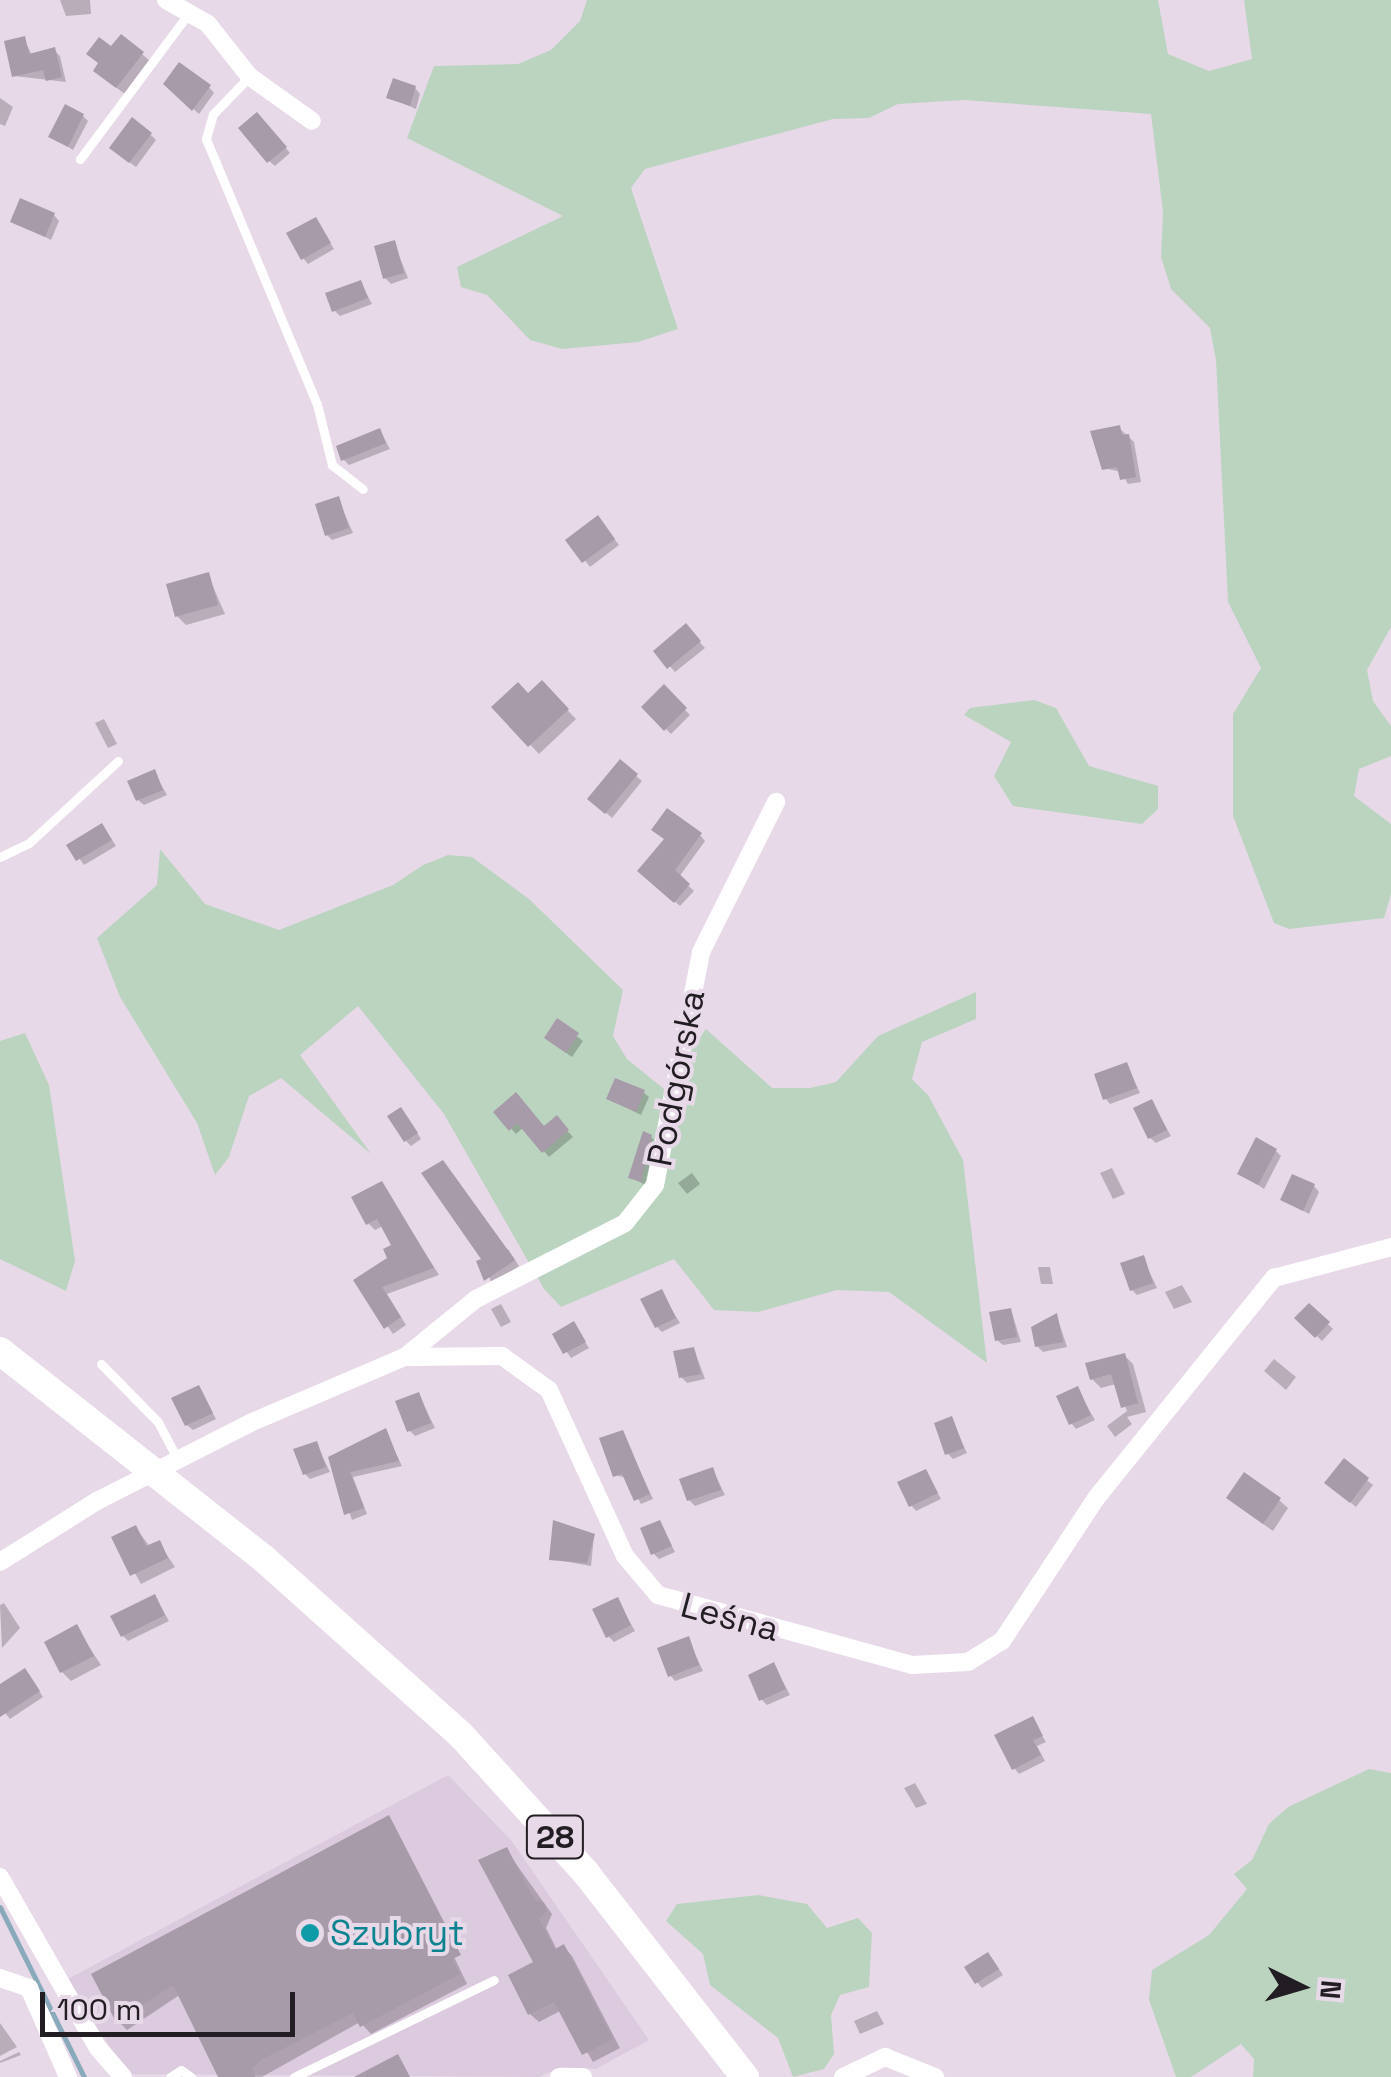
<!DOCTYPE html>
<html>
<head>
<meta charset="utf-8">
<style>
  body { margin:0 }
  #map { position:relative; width:1391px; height:2077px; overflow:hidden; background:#e8d9e9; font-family:"Space Grotesk",sans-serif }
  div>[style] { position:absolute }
  .built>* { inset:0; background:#dccade }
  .green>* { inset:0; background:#bbd4c0 }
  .shadow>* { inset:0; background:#0003 }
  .stream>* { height:5px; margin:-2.5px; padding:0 2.5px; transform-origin:2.5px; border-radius:2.5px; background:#88aaba }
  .building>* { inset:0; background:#a79aa9 }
  .service>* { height:9px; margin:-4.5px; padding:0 4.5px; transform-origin:4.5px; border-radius:4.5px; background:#fff }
  .minor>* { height:18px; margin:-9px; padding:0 9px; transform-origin:9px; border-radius:9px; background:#fff }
  .primary>* { height:28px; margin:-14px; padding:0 14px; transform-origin:14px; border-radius:14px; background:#fff }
  .dots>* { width:28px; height:28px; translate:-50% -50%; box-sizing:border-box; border:5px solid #e8d9e9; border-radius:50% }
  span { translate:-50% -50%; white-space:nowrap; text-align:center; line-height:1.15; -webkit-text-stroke:8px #e8d9e9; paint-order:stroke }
  .shield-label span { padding:2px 8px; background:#e8d9e9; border:2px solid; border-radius:8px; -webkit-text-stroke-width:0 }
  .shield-label { font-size:32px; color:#221d22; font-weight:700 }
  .street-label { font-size:35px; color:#221d22 }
  .culture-label { font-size:35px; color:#0d838f }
  .left { translate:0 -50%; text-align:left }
  .north { position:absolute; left:1251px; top:1937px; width:100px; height:100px; -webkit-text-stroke:8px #e8d9e9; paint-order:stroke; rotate:95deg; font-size:28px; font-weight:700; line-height:40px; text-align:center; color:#221d22 }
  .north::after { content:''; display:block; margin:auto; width:35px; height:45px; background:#221d22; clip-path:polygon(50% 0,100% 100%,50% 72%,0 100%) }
  .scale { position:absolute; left:40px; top:1992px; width:255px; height:45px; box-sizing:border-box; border:5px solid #221d22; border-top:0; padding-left:12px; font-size:30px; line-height:35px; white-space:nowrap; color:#221d22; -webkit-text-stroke:8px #e8d9e9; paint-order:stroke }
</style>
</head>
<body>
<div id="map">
  <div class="built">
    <div style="clip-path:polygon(448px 1775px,511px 1840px,649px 2040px,596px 2069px,561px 2067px,539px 2077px,128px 2074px,66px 1980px)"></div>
  </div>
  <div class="green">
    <div style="clip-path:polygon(587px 0,1158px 0,1168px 54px,1209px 71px,1252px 59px,1244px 0,1391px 0,1391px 627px,1367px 670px,1373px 701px,1391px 726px,1391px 756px,1359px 769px,1354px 796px,1391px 824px,1391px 894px,1384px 918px,1289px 929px,1274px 923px,1233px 816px,1233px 714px,1261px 668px,1228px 602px,1216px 360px,1210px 328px,1171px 289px,1161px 257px,1163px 212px,1151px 114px,964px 100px,898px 104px,869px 118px,833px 119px,645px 169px,631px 188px,678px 329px,638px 342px,562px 349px,530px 340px,487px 295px,461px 287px,457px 267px,563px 216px,407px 138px,434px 66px,518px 64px,551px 50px,580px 21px)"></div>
    <div style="clip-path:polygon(1034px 700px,1056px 708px,1089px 766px,1158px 786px,1158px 809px,1142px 824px,1013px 806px,994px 776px,1011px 742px,964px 715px,970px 708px)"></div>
    <div style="clip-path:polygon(160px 849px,205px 904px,279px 930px,393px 885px,423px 865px,448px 855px,472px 857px,529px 899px,623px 990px,613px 1036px,627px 1059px,664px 1089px,706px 1029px,772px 1088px,810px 1088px,836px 1082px,878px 1036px,976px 992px,976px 1019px,922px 1042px,912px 1079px,928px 1095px,963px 1160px,987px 1363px,889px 1292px,837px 1290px,758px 1312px,714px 1310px,674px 1259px,561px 1307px,544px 1289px,444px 1114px,358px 1006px,300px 1055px,371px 1154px,281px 1078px,249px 1096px,229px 1157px,215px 1175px,197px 1123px,120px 997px,97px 938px,157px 885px)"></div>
    <div style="clip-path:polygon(25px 1033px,49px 1085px,75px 1261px,66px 1291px,0 1259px,0 1041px)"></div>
    <div style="clip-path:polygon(1369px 1769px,1391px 1773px,1391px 2077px,1253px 2077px,1254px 2059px,1241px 2044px,1191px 2077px,1176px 2077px,1149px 2000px,1152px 1970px,1209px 1935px,1247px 1889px,1234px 1874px,1252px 1860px,1269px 1824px,1288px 1807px)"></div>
    <div style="clip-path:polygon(758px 1895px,807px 1904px,827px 1928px,858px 1918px,872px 1933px,869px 1987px,840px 1995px,831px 2015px,834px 2054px,824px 2069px,793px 2077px,778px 2038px,710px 1985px,703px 1954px,666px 1921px,677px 1904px)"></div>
  </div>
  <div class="shadow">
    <div style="clip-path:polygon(60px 0,90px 0,91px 14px,66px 16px)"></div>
    <div style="clip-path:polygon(24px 39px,32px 55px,54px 50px,60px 56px,66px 82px,14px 76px)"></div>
    <div style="clip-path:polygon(112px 50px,142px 54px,151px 62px,126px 95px,105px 79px)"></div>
    <div style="clip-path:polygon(166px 84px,209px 87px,214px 93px,199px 114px)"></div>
    <div style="clip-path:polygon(415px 88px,420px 94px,416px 109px,389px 97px)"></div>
    <div style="clip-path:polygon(0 98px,13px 107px,5px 126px,0 124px)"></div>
    <div style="clip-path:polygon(83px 116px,88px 121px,73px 150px,51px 136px)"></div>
    <div style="clip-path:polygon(263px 121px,290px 153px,275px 166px,269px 161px)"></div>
    <div style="clip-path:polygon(151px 135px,156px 140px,136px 167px,117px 153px)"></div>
    <div style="clip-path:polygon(54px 215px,59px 221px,51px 240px,13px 221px)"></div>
    <div style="clip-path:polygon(315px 220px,334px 249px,308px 264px,303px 258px)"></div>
    <div style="clip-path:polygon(394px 243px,408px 278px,391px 284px,385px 278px)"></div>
    <div style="clip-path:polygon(361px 283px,372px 304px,340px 316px,334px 310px)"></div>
    <div style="clip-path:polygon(1119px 428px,1134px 442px,1141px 482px,1128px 484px,1121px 472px,1104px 468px)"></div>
    <div style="clip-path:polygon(380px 431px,390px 449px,349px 465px,343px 459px)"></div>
    <div style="clip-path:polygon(338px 499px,353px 533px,332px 540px,327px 535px)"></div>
    <div style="clip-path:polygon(603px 524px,619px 545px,590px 567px,569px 540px)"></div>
    <div style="clip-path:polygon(208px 575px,225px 614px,186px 625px,177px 616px)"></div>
    <div style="clip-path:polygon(691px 632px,705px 648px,675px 672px,656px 651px)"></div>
    <div style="clip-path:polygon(541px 683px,576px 719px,539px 754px,495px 707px,528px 696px)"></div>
    <div style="clip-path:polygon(664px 688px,690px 715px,671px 734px,644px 707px)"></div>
    <div style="clip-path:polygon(104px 719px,117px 744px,108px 748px,95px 723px)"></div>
    <div style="clip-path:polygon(621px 763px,642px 781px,612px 818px,596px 804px)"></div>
    <div style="clip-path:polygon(154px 772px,167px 795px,144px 805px,138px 800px)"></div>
    <div style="clip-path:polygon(107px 832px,116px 846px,84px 865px,70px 845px)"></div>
    <div style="clip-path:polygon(700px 835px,705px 841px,679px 877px,694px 891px,680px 906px,640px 871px)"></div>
    <div style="clip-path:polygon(558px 1022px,583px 1041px,572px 1057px,552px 1043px)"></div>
    <div style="clip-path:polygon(1127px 1065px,1140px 1093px,1110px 1104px,1105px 1098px)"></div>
    <div style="clip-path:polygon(643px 1092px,649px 1097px,641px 1115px,609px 1099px)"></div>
    <div style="clip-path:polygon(1152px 1102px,1171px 1136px,1156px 1143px,1150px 1138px)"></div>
    <div style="clip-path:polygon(496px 1112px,544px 1129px,556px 1119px,573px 1137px,549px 1157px,524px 1127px,516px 1134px)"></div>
    <div style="clip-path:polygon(406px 1115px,421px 1139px,411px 1146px,406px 1141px)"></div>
    <div style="clip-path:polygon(651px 1137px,655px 1141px,645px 1185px,631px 1177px)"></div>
    <div style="clip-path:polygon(1276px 1151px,1281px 1156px,1264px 1189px,1240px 1173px)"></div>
    <div style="clip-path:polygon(1112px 1168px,1125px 1194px,1113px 1199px,1100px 1173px)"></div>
    <div style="clip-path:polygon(692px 1173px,700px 1184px,687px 1194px,678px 1183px)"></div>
    <div style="clip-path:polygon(382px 1184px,439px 1275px,387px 1294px,406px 1325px,393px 1334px,356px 1281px,391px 1258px,394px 1246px,383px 1226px,375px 1230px,368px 1223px)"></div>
    <div style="clip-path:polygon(1314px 1186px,1319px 1192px,1309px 1214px,1283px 1200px)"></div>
    <div style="clip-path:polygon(508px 1249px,519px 1266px,492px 1285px,484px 1260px)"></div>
    <div style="clip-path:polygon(1143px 1258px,1157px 1288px,1137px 1295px,1132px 1290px)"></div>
    <div style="clip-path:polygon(1038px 1267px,1050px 1267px,1053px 1284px,1041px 1284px)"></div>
    <div style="clip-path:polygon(1182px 1285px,1192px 1302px,1174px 1309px,1165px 1292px)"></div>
    <div style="clip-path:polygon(661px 1292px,680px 1323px,662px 1332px,657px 1327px)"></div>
    <div style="clip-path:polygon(501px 1304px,511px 1322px,501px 1327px,491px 1309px)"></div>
    <div style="clip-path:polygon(1309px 1306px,1333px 1329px,1322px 1341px,1298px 1318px)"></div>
    <div style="clip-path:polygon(1011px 1310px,1021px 1342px,1003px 1345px,997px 1340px)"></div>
    <div style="clip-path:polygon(1057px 1316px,1067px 1347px,1043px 1352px,1037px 1346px)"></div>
    <div style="clip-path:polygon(574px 1325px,589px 1348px,571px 1358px,555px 1335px)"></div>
    <div style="clip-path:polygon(694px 1349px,705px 1379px,687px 1383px,681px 1377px)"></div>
    <div style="clip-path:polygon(1124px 1355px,1133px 1364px,1146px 1412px,1127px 1417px,1132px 1424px,1115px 1437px,1107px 1426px,1127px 1411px,1116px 1384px,1101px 1388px,1092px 1379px)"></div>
    <div style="clip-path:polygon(1274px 1359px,1296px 1377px,1286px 1390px,1264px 1371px)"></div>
    <div style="clip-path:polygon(199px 1388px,216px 1419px,193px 1430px,187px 1425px)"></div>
    <div style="clip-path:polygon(1077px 1389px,1095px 1420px,1076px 1429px,1071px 1423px)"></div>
    <div style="clip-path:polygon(419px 1395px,435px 1428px,415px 1436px,409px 1430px)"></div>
    <div style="clip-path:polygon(951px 1419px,967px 1453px,953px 1459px,947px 1453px)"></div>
    <div style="clip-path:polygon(385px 1431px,402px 1466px,353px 1477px,367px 1514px,352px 1520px,331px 1458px)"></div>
    <div style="clip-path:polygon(622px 1432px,653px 1499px,641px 1504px,627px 1478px,615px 1475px)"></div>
    <div style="clip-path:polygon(316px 1443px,330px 1472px,310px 1479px,305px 1474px)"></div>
    <div style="clip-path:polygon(1344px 1462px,1373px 1485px,1356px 1507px,1333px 1488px)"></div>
    <div style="clip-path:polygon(713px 1470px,725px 1495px,695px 1506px,689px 1500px)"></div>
    <div style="clip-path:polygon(926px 1472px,941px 1499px,916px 1511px,911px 1505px)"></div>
    <div style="clip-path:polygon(1279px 1500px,1288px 1508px,1273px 1531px,1238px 1506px)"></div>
    <div style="clip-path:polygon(660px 1523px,675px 1552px,659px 1559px,654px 1554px)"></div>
    <div style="clip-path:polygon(136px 1528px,150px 1547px,159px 1543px,175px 1567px,141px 1584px,115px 1538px)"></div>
    <div style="clip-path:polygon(594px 1536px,591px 1566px,552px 1559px)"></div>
    <div style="clip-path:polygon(155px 1597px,169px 1621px,128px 1641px,123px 1636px)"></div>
    <div style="clip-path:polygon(617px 1600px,635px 1631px,614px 1642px,608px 1636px)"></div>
    <div style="clip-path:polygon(4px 1603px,20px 1628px,2px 1648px,0 1605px)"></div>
    <div style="clip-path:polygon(76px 1627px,101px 1665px,71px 1681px,62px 1672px)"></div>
    <div style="clip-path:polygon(688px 1639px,703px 1671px,675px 1681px,670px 1675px)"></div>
    <div style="clip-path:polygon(774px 1665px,790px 1695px,767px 1705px,762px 1700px)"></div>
    <div style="clip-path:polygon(30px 1676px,43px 1697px,10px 1719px,0 1707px,0 1687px)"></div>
    <div style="clip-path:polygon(1032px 1719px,1046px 1742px,1037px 1746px,1045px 1761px,1019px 1774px,1014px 1768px)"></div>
    <div style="clip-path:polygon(915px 1783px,927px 1804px,916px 1808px,904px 1788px)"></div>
    <div style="clip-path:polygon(388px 1818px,467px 1984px,371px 2034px,360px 2022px,262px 2077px,221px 2077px,181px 1994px,127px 2030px,118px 2021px,95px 1975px)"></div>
    <div style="clip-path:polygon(506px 1850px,552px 1914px,546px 1928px,557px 1950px,564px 1947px,572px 1956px,620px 2048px,593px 2062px,562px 2010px,539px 2022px,530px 2014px,537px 1963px)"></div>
    <div style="clip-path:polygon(993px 1960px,1003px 1975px,982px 1988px,977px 1982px)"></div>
    <div style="clip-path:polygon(877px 2011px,884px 2024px,860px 2034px,854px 2021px)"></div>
    <div style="clip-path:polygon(0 2023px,17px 2047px,0 2056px)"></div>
    <div style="clip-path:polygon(19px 2052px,21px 2055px,0 2063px,0 2061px)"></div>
  </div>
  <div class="stream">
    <div style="left:0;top:1907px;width:190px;rotate:63.7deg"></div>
  </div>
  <div class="building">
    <div style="clip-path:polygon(121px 34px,144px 52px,116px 88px,93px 71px,98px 63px,86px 54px,99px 37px,111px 46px)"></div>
    <div style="clip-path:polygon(25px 36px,29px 54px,55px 47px,62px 77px,46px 81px,43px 70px,12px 77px,4px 41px)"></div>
    <div style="clip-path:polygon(179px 62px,211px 85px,192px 111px,163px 84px)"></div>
    <div style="clip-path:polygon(393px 78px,416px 86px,410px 106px,386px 98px)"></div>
    <div style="clip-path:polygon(65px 104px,84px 114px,68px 147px,48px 137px)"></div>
    <div style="clip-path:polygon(257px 112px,287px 147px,267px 163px,238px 128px)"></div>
    <div style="clip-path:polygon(132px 117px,152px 133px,129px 163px,109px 148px)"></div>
    <div style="clip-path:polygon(20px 198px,55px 213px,45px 237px,10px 222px)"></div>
    <div style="clip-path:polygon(316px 217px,331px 243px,301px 260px,286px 233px)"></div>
    <div style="clip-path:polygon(395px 240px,404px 273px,383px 279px,374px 246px)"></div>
    <div style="clip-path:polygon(361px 280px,368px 298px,332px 312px,325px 293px)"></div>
    <div style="clip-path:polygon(1120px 425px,1122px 435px,1129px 434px,1136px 477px,1120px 480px,1117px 467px,1102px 470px,1090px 431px)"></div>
    <div style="clip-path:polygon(380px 428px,386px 443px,341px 461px,336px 446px)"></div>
    <div style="clip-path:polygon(339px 496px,349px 528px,325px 536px,315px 504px)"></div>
    <div style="clip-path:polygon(598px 515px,615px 539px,582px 563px,565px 540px)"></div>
    <div style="clip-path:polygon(209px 572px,218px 605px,175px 617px,166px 584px)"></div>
    <div style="clip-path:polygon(686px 623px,701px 641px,667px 669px,653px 651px)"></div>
    <div style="clip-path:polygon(542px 680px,569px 709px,528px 747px,491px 707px,518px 682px,528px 693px)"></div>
    <div style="clip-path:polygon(664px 684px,687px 708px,664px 731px,641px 707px)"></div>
    <div style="clip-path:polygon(620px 759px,638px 774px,605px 814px,587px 799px)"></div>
    <div style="clip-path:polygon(155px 769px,163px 790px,136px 801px,127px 781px)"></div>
    <div style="clip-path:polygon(667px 808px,702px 833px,675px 870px,690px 884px,674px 903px,637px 871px,664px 839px,651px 830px)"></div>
    <div style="clip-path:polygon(102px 823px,112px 840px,76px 861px,66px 845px)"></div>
    <div style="clip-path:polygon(557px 1018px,579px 1033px,566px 1053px,544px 1038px)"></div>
    <div style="clip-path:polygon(1127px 1062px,1137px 1088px,1103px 1100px,1094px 1074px)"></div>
    <div style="clip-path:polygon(615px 1078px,645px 1090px,636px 1112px,606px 1099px)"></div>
    <div style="clip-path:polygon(516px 1092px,544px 1126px,557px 1115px,569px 1130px,542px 1153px,517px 1123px,509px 1131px,493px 1112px)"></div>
    <div style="clip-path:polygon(1152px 1099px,1167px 1130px,1148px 1139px,1133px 1108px)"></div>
    <div style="clip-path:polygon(401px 1107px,418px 1133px,404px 1142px,387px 1116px)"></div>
    <div style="clip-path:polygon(643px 1131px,652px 1135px,641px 1182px,628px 1178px)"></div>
    <div style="clip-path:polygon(1256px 1137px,1277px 1149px,1258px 1185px,1237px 1174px)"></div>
    <div style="clip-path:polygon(443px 1160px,515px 1260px,484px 1281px,476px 1261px,481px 1259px,421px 1173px)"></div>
    <div style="clip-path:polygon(1292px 1174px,1315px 1184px,1303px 1211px,1280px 1200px)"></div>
    <div style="clip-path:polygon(382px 1181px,434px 1268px,382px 1287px,401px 1317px,384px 1329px,353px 1280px,387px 1258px,383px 1249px,391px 1245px,377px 1219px,366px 1225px,351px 1197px)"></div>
    <div style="clip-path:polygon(1144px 1255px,1153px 1283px,1130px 1291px,1120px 1263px)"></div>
    <div style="clip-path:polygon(662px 1289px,676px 1318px,655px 1328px,640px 1299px)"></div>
    <div style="clip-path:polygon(1309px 1303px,1330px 1322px,1315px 1338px,1294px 1318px)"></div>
    <div style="clip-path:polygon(1011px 1308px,1017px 1337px,995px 1341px,989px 1312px)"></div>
    <div style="clip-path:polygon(1057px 1313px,1063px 1342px,1035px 1347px,1031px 1327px)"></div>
    <div style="clip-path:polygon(574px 1321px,586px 1342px,563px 1354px,552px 1334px)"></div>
    <div style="clip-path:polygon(694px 1347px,701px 1374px,679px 1378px,673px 1351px)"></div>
    <div style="clip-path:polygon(1125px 1353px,1138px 1403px,1121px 1408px,1111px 1374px,1090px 1380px,1085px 1363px)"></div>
    <div style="clip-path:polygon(199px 1385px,213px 1413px,185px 1426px,171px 1398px)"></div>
    <div style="clip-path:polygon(1078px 1386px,1091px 1415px,1069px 1425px,1056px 1396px)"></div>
    <div style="clip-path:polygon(419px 1392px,431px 1423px,407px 1432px,395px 1401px)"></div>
    <div style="clip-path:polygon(952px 1416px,964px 1448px,945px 1455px,934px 1423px)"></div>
    <div style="clip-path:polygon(386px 1428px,399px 1461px,350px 1472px,364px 1508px,344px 1515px,328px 1457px)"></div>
    <div style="clip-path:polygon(623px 1430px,650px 1494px,634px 1501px,622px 1474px,613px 1477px,599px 1438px)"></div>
    <div style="clip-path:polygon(317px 1441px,326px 1467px,303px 1475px,293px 1449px)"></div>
    <div style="clip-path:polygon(1344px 1458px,1369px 1478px,1350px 1503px,1324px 1483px)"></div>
    <div style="clip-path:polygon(713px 1467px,721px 1490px,687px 1501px,679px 1479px)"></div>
    <div style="clip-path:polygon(926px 1469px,938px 1493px,909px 1507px,897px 1482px)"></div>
    <div style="clip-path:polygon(1244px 1472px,1281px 1498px,1263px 1524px,1226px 1498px)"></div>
    <div style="clip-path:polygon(553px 1520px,595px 1534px,587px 1563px,549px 1560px)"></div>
    <div style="clip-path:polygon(660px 1520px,672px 1546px,651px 1555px,640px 1528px)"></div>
    <div style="clip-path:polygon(136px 1525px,146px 1546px,160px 1540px,168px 1558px,130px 1576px,111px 1537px)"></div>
    <div style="clip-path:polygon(155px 1594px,165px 1615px,121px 1637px,110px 1616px)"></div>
    <div style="clip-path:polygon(618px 1597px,631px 1625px,606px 1638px,592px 1609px)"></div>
    <div style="clip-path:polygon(77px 1624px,94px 1656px,60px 1673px,44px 1642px)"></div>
    <div style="clip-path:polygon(689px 1636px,699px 1665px,668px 1677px,657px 1648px)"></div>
    <div style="clip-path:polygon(774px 1662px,786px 1689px,759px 1701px,748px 1675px)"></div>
    <div style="clip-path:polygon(25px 1668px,40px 1691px,0 1717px,0 1684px)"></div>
    <div style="clip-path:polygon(1033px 1716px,1043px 1736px,1033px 1740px,1041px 1755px,1012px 1770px,994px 1735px)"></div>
    <div style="clip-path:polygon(389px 1815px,461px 1955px,452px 1959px,460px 1974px,360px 2027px,353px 2013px,261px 2060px,252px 2069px,255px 2077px,218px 2077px,173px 1985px,116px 2022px,91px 1974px)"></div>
    <div style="clip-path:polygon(507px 1847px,534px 1899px,544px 1903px,547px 1911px,539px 1919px,555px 1949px,564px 1944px,613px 2039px,582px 2055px,554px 2002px,528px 2015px,508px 1975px,533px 1962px,478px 1860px)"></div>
    <div style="clip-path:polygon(988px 1952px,999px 1969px,975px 1984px,964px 1967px)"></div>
    <div style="clip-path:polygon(398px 2054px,410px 2077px,354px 2077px)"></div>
  </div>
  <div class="service">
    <div style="left:249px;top:77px;width:52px;rotate:134.2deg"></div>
    <div style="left:213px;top:114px;width:26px;rotate:106deg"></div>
    <div style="left:206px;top:139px;width:287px;rotate:67.3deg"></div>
    <div style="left:317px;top:404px;width:63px;rotate:76.2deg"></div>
    <div style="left:332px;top:465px;width:39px;rotate:38deg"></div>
    <div style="left:80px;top:159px;width:182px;rotate:-53.3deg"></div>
    <div style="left:0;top:857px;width:32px;rotate:-26deg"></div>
    <div style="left:29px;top:843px;width:121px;rotate:-42.7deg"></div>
    <div style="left:101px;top:1364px;width:81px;rotate:45.5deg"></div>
    <div style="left:158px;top:1422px;width:43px;rotate:62.2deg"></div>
    <div style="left:170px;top:2077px;width:13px;rotate:-32deg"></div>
    <div style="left:181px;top:2070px;width:12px;rotate:35deg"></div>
    <div style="left:294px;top:2077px;width:222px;rotate:-25.9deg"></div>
  </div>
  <div class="minor">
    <div style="left:166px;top:0;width:48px;rotate:29.7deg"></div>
    <div style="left:208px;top:24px;width:66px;rotate:51.7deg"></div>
    <div style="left:249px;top:76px;width:77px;rotate:35.5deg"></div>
    <div style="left:406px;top:1356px;width:90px;rotate:-39.2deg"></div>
    <div style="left:476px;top:1299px;width:167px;rotate:-27deg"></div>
    <div style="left:625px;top:1223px;width:48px;rotate:-51.7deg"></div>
    <div style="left:655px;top:1185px;width:237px;rotate:-78.8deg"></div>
    <div style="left:701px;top:952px;width:168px;rotate:-63.4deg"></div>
    <div style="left:0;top:1562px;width:115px;rotate:-32.2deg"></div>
    <div style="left:97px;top:1501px;width:172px;rotate:-27deg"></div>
    <div style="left:250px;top:1423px;width:168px;rotate:-23.1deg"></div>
    <div style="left:405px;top:1357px;width:97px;rotate:-0.6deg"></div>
    <div style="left:502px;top:1356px;width:58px;rotate:35.9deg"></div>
    <div style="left:549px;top:1390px;width:183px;rotate:65.4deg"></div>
    <div style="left:625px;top:1556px;width:51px;rotate:49.8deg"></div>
    <div style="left:658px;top:1595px;width:263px;rotate:15.4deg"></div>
    <div style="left:912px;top:1665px;width:56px;rotate:-3.1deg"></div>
    <div style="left:968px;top:1662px;width:40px;rotate:-32deg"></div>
    <div style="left:1002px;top:1641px;width:173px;rotate:-56.6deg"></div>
    <div style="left:1097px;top:1497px;width:282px;rotate:-51.1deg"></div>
    <div style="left:1274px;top:1278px;width:121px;rotate:-14.8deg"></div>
    <div style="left:0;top:1877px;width:197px;rotate:60.2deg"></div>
    <div style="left:98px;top:2048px;width:38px;rotate:49deg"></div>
    <div style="left:0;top:1978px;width:31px;rotate:19deg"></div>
    <div style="left:29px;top:1988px;width:97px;rotate:66.3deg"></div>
    <div style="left:559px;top:2077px;width:24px"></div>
    <div style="left:843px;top:2077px;width:47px;rotate:-25.5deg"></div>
    <div style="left:885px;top:2057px;width:54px;rotate:21.8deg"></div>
  </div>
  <div class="primary">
    <div style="left:0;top:1351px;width:335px;rotate:38.2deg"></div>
    <div style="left:263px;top:1558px;width:264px;rotate:41.8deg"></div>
    <div style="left:460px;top:1734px;width:188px;rotate:47.8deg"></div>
    <div style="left:586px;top:1873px;width:259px;rotate:52.1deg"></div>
  </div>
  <div class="dots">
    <div style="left:310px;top:1933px;background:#0f9aa8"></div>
  </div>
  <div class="shield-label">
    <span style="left:555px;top:1837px">28</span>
  </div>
  <div class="street-label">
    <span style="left:676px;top:1078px;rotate:-79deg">Podgórska</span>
    <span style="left:730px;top:1617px;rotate:15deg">Leśna</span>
  </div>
  <div class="culture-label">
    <span class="left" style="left:330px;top:1933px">Szubryt</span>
  </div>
  <div class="north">N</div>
  <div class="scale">100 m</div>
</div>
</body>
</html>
